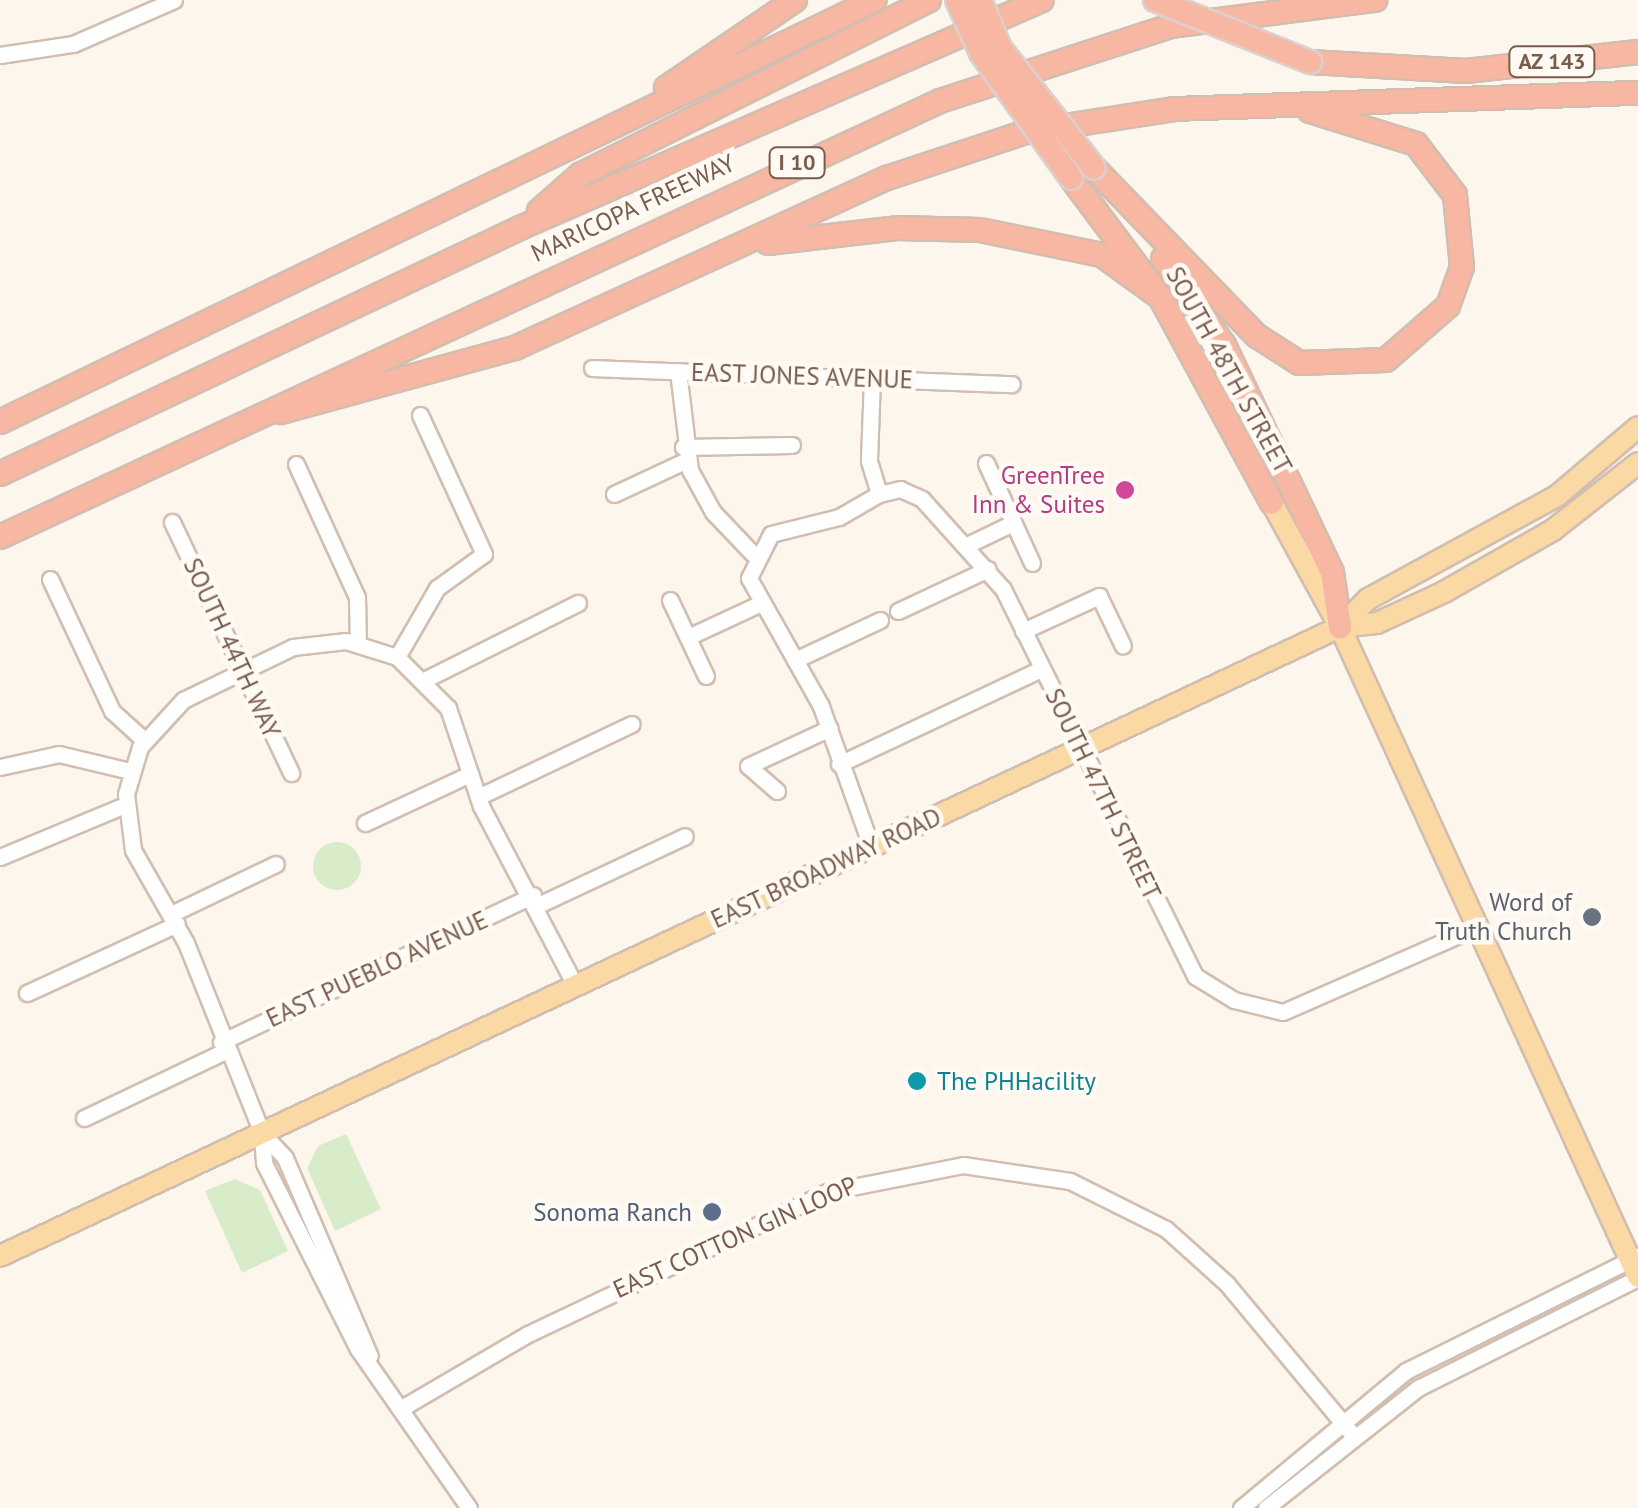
<!DOCTYPE html>
<html>
<head>
<meta charset="utf-8">
<style>
  body { margin:0 }
  #map { position:relative; width:1638px; height:1508px; overflow:hidden; background:#fdf6ec; font-family:"PT Sans",sans-serif }
  div>[style] { position:absolute }
  .green>* { inset:0; background:#d8ecc9 }
  .round { border-radius:50% }
  .roads { filter:drop-shadow(2px 0 #d1beb0) drop-shadow(-2px 0 #d1beb0) drop-shadow(0 2px #d1beb0) drop-shadow(0 -2px #d1beb0) }
  .minor>* { height:15px; margin:-7.5px; padding:0 7.5px; transform-origin:7.5px; border-radius:7.5px; background:#fff }
  .major>* { height:20px; margin:-10px; padding:0 10px; transform-origin:10px; border-radius:10px; background:#fbd9a5 }
  .highway>* { height:22px; margin:-11px; padding:0 11px; transform-origin:11px; border-radius:11px; background:#f7b7a3 }
  .bridges { filter:drop-shadow(2px 0 #dad1cd) drop-shadow(-2px 0 #dad1cd) drop-shadow(0 2px #dad1cd) drop-shadow(0 -2px #dad1cd) }
  .highway-bridge>* { height:22px; margin:-11px; padding:0 11px; transform-origin:11px; border-radius:11px; background:#f7b7a3 }
  .dots>* { width:28px; height:28px; translate:-50% -50%; box-sizing:border-box; border:5px solid #fffaf3; border-radius:50% }
  span { translate:-50% -50%; white-space:nowrap; text-align:center; line-height:1.15; -webkit-text-stroke:9px #fffaf3; paint-order:stroke }
  .shield-label span { padding:2px 8px; background:#fffaf3; border:2px solid; border-radius:8px; -webkit-text-stroke-width:0 }
  .shield-label { font-size:22px; color:#7a5c4d; font-weight:700 }
  .street-label { font-size:25px; color:#7a5c4d }
  .hotel-label { font-size:25px; color:#b23c85 }
  .right { translate:-100% -50%; text-align:right }
  .worship-label { font-size:25px; color:#5b616d }
  .culture-label { font-size:25px; color:#0d838f }
  .left { translate:0 -50%; text-align:left }
  .service-label { font-size:25px; color:#4e5e75 }
</style>
</head>
<body>
<div id="map">
  <div class="green">
    <div class="round" style="left:313px;top:842px;width:48px;height:48px"></div>
    <div style="clip-path:polygon(346px 1134px,381px 1209px,335px 1231px,307px 1168px,318px 1146px)"></div>
    <div style="clip-path:polygon(235px 1179px,260px 1190px,288px 1251px,242px 1273px,205px 1191px)"></div>
  </div>
  <div class="roads">
    <div class="minor">
      <div style="left:0;top:55px;width:74px;rotate:-8.6deg"></div>
      <div style="left:73px;top:44px;width:110px;rotate:-23.5deg"></div>
      <div style="left:592px;top:368px;width:420px;rotate:2.2deg"></div>
      <div style="left:678px;top:371px;width:100px;rotate:83.1deg"></div>
      <div style="left:690px;top:470px;width:48px;rotate:61.3deg"></div>
      <div style="left:713px;top:512px;width:58px;rotate:46.4deg"></div>
      <div style="left:872px;top:378px;width:83px;rotate:92.1deg"></div>
      <div style="left:869px;top:461px;width:34px;rotate:73deg"></div>
      <div style="left:879px;top:494px;width:22px;rotate:-13deg"></div>
      <div style="left:900px;top:489px;width:24px;rotate:24deg"></div>
      <div style="left:922px;top:499px;width:121px;rotate:48deg"></div>
      <div style="left:1003px;top:589px;width:432px;rotate:63.6deg"></div>
      <div style="left:1195px;top:976px;width:46px;rotate:31.6deg"></div>
      <div style="left:1234px;top:1000px;width:50px;rotate:13.8deg"></div>
      <div style="left:1283px;top:1012px;width:212px;rotate:-23.7deg"></div>
      <div style="left:683px;top:447px;width:109px;rotate:-1.1deg"></div>
      <div style="left:986px;top:463px;width:110px;rotate:65.3deg"></div>
      <div style="left:296px;top:464px;width:146px;rotate:65.4deg"></div>
      <div style="left:357px;top:597px;width:46px;rotate:88.8deg"></div>
      <div style="left:614px;top:494px;width:81px;rotate:-25deg"></div>
      <div style="left:172px;top:522px;width:278px;rotate:64.6deg"></div>
      <div style="left:965px;top:546px;width:53px;rotate:-25.6deg"></div>
      <div style="left:50px;top:579px;width:146px;rotate:64.8deg"></div>
      <div style="left:112px;top:711px;width:43px;rotate:42.2deg"></div>
      <div style="left:670px;top:600px;width:84px;rotate:64.7deg"></div>
      <div style="left:898px;top:611px;width:99px;rotate:-25deg"></div>
      <div style="left:1023px;top:631px;width:84px;rotate:-24.7deg"></div>
      <div style="left:1099px;top:596px;width:55px;rotate:64.4deg"></div>
      <div style="left:688px;top:637px;width:76px;rotate:-24.9deg"></div>
      <div style="left:397px;top:657px;width:80px;rotate:-59.9deg"></div>
      <div style="left:437px;top:588px;width:58px;rotate:-35.9deg"></div>
      <div style="left:484px;top:554px;width:153px;rotate:-114.7deg"></div>
      <div style="left:795px;top:660px;width:94px;rotate:-25.2deg"></div>
      <div style="left:426px;top:679px;width:170px;rotate:-26.6deg"></div>
      <div style="left:839px;top:764px;width:223px;rotate:-25.2deg"></div>
      <div style="left:0;top:767px;width:60px;rotate:-12.4deg"></div>
      <div style="left:59px;top:754px;width:73px;rotate:13.5deg"></div>
      <div style="left:777px;top:791px;width:38px;rotate:-139deg"></div>
      <div style="left:748px;top:766px;width:90px;rotate:-24.9deg"></div>
      <div style="left:478px;top:797px;width:170px;rotate:-25.4deg"></div>
      <div style="left:365px;top:823px;width:116px;rotate:-25deg"></div>
      <div style="left:871px;top:846px;width:149px;rotate:-109.7deg"></div>
      <div style="left:821px;top:706px;width:147px;rotate:-119.4deg"></div>
      <div style="left:749px;top:578px;width:49px;rotate:-63.4deg"></div>
      <div style="left:771px;top:534px;width:70px;rotate:-14deg"></div>
      <div style="left:839px;top:517px;width:46px;rotate:-29.9deg"></div>
      <div style="left:0;top:857px;width:135px;rotate:-22.6deg"></div>
      <div style="left:538px;top:905px;width:162px;rotate:-25.1deg"></div>
      <div style="left:171px;top:914px;width:116px;rotate:-25.5deg"></div>
      <div style="left:27px;top:993px;width:165px;rotate:-24.7deg"></div>
      <div style="left:221px;top:1042px;width:345px;rotate:-25.2deg"></div>
      <div style="left:84px;top:1118px;width:156px;rotate:-25.4deg"></div>
      <div style="left:262px;top:1133px;width:34px;rotate:47deg"></div>
      <div style="left:285px;top:1158px;width:215px;rotate:66.8deg"></div>
      <div style="left:400px;top:1409px;width:148px;rotate:-30.4deg"></div>
      <div style="left:528px;top:1334px;width:331px;rotate:-25.4deg"></div>
      <div style="left:827px;top:1192px;width:139px;rotate:-11.2deg"></div>
      <div style="left:963px;top:1165px;width:108px;rotate:8.5deg"></div>
      <div style="left:1070px;top:1181px;width:107px;rotate:26.6deg"></div>
      <div style="left:1166px;top:1229px;width:82px;rotate:42deg"></div>
      <div style="left:1227px;top:1284px;width:197px;rotate:50.2deg"></div>
      <div style="left:469px;top:1508px;width:194px;rotate:-124.9deg"></div>
      <div style="left:358px;top:1349px;width:208px;rotate:-116.8deg"></div>
      <div style="left:264px;top:1163px;width:30px;rotate:-94deg"></div>
      <div style="left:262px;top:1133px;width:205px;rotate:-111.8deg"></div>
      <div style="left:186px;top:943px;width:107px;rotate:-119.7deg"></div>
      <div style="left:133px;top:850px;width:56px;rotate:-97.1deg"></div>
      <div style="left:126px;top:794px;width:49px;rotate:-73.4deg"></div>
      <div style="left:140px;top:747px;width:64px;rotate:-47.5deg"></div>
      <div style="left:183px;top:700px;width:122px;rotate:-25.7deg"></div>
      <div style="left:293px;top:647px;width:53px;rotate:-6.5deg"></div>
      <div style="left:346px;top:641px;width:53px;rotate:17.4deg"></div>
      <div style="left:397px;top:657px;width:72px;rotate:45deg"></div>
      <div style="left:448px;top:708px;width:103px;rotate:71.4deg"></div>
      <div style="left:481px;top:806px;width:202px;rotate:62.3deg"></div>
      <div style="left:1241px;top:1508px;width:214px;rotate:-39.7deg"></div>
      <div style="left:1406px;top:1371px;width:259px;rotate:-26.4deg"></div>
      <div style="left:1266px;top:1508px;width:194px;rotate:-38.3deg"></div>
      <div style="left:1418px;top:1388px;width:246px;rotate:-26.6deg"></div>
    </div>
    <div class="major">
      <div style="left:1272px;top:503px;width:141px;rotate:61.3deg"></div>
      <div style="left:1340px;top:627px;width:715px;rotate:65.37deg"></div>
      <div style="left:1340px;top:627px;width:40px;rotate:-45deg"></div>
      <div style="left:1368px;top:599px;width:215px;rotate:-28.6deg"></div>
      <div style="left:1557px;top:496px;width:106px;rotate:-40.4deg"></div>
      <div style="left:0;top:1256px;width:1480px;rotate:-25.15deg"></div>
      <div style="left:1340px;top:627px;width:37px;rotate:-6deg"></div>
      <div style="left:1377px;top:623px;width:74px;rotate:-24.8deg"></div>
      <div style="left:1444px;top:592px;width:125px;rotate:-29.6deg"></div>
      <div style="left:1553px;top:530px;width:108px;rotate:-38.2deg"></div>
    </div>
    <div class="highway">
      <div style="left:1310px;top:62px;width:156px;rotate:3.3deg"></div>
      <div style="left:1466px;top:71px;width:173px;rotate:-6.3deg"></div>
      <div style="left:666px;top:88px;width:156px;rotate:-34.3deg"></div>
      <div style="left:1094px;top:168px;width:234px;rotate:45.9deg"></div>
      <div style="left:1257px;top:336px;width:50px;rotate:32.7deg"></div>
      <div style="left:1299px;top:363px;width:87px;rotate:-2deg"></div>
      <div style="left:1386px;top:360px;width:82px;rotate:-41.1deg"></div>
      <div style="left:1448px;top:306px;width:41px;rotate:-70.3deg"></div>
      <div style="left:1462px;top:267px;width:72px;rotate:-95.6deg"></div>
      <div style="left:1455px;top:195px;width:64px;rotate:-127.4deg"></div>
      <div style="left:1416px;top:144px;width:111px;rotate:-162.7deg"></div>
      <div style="left:1071px;top:178px;width:149px;rotate:53.2deg"></div>
      <div style="left:1160px;top:297px;width:234px;rotate:61.5deg"></div>
      <div style="left:539px;top:211px;width:55px;rotate:-41.3deg"></div>
      <div style="left:580px;top:175px;width:390px;rotate:-26.6deg"></div>
      <div style="left:768px;top:243px;width:130px;rotate:-6.6deg"></div>
      <div style="left:897px;top:228px;width:83px;rotate:1.4deg"></div>
      <div style="left:980px;top:230px;width:125px;rotate:11.6deg"></div>
      <div style="left:1102px;top:255px;width:72px;rotate:35.9deg"></div>
      <div style="left:1163px;top:259px;width:105px;rotate:54.7deg"></div>
      <div style="left:1224px;top:345px;width:251px;rotate:64.6deg"></div>
      <div style="left:1332px;top:572px;width:56px;rotate:81.7deg"></div>
      <div style="left:281px;top:412px;width:243px;rotate:-15.3deg"></div>
      <div style="left:515px;top:348px;width:409px;rotate:-24.6deg"></div>
      <div style="left:887px;top:178px;width:146px;rotate:-18.3deg"></div>
      <div style="left:1026px;top:132px;width:150px;rotate:-8.8deg"></div>
      <div style="left:1174px;top:109px;width:464px;rotate:-2deg"></div>
      <div style="left:0;top:422px;width:971px;rotate:-25.75deg"></div>
      <div style="left:0;top:474px;width:577px;rotate:-25.32deg"></div>
      <div style="left:522px;top:227px;width:567px;rotate:-23.58deg"></div>
      <div style="left:0;top:537px;width:1036px;rotate:-24.88deg"></div>
      <div style="left:940px;top:101px;width:243px;rotate:-18deg"></div>
      <div style="left:1171px;top:26px;width:206px;rotate:-7.3deg"></div>
    </div>
  </div>
  <div class="bridges">
    <div class="highway-bridge">
      <div style="left:957px;top:0;width:58px;rotate:65.6deg"></div>
      <div style="left:981px;top:53px;width:154px;rotate:54.2deg"></div>
      <div style="left:980px;top:0;width:52px;rotate:67.4deg"></div>
      <div style="left:1000px;top:48px;width:152px;rotate:51.9deg"></div>
      <div style="left:1155px;top:0;width:167px;rotate:21.8deg"></div>
    </div>
  </div>
  <div class="dots">
    <div style="left:1125px;top:490px;background:#d1479c"></div>
    <div style="left:1592px;top:917px;background:#6b7280"></div>
    <div style="left:917px;top:1081px;background:#0f9aa8"></div>
    <div style="left:712px;top:1212px;background:#5c6f8a"></div>
  </div>
  <div class="shield-label">
    <span style="left:1552px;top:62px">AZ 143</span>
    <span style="left:797px;top:163px">I 10</span>
  </div>
  <div class="street-label">
    <span style="left:633px;top:208px;rotate:-25deg">MARICOPA FREEWAY</span>
    <span style="left:1229px;top:370px;rotate:61deg">SOUTH 48TH STREET</span>
    <span style="left:802px;top:376px;rotate:2deg">EAST JONES AVENUE</span>
    <span style="left:232px;top:648px;rotate:65deg">SOUTH 44TH WAY</span>
    <span style="left:1103px;top:794px;rotate:64deg">SOUTH 47TH STREET</span>
    <span style="left:826px;top:868px;rotate:-25deg">EAST BROADWAY ROAD</span>
    <span style="left:377px;top:969px;rotate:-25deg">EAST PUEBLO AVENUE</span>
    <span style="left:735px;top:1237px;rotate:-24deg">EAST COTTON GIN LOOP</span>
  </div>
  <div class="hotel-label">
    <span class="right" style="left:1105px;top:490px">GreenTree<br>Inn &amp; Suites</span>
  </div>
  <div class="worship-label">
    <span class="right" style="left:1572px;top:917px">Word of<br>Truth Church</span>
  </div>
  <div class="culture-label">
    <span class="left" style="left:937px;top:1081px">The PHHacility</span>
  </div>
  <div class="service-label">
    <span class="right" style="left:692px;top:1212px">Sonoma Ranch</span>
  </div>
</div>
</body>
</html>
